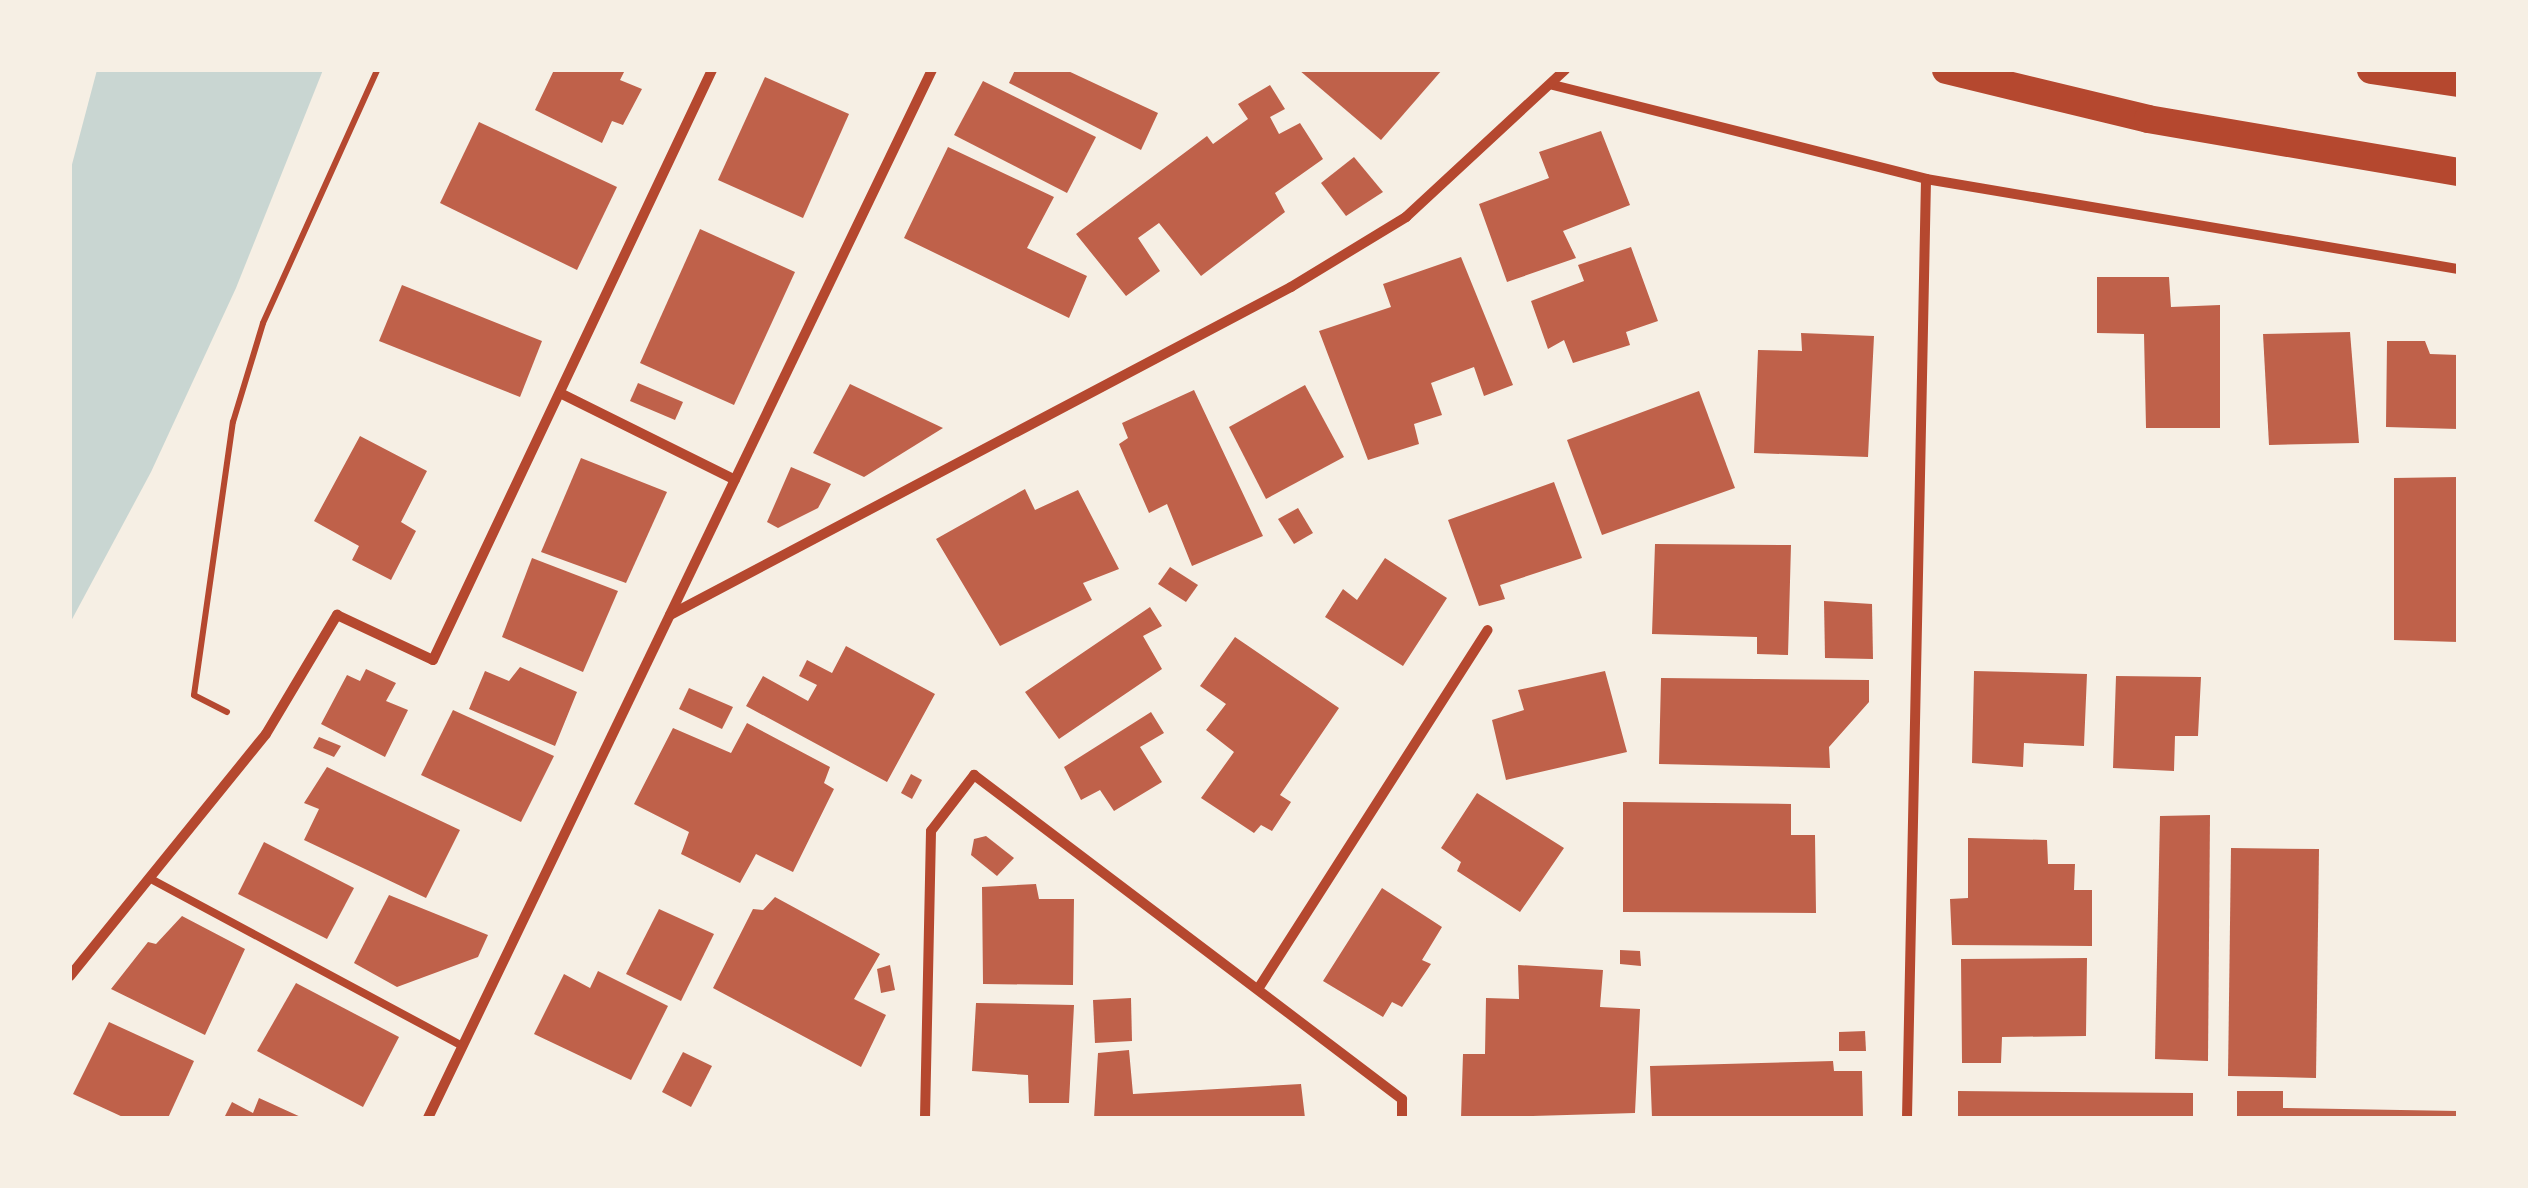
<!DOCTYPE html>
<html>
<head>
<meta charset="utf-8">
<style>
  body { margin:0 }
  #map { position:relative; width:2528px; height:1188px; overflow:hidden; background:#f6efe4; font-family:Roboto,sans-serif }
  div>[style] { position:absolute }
  .water>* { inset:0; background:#c9d6d2 }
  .building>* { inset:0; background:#bf614a }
  .path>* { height:6px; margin:-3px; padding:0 3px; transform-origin:3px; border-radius:3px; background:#b5482f }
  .service>* { height:8px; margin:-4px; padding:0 4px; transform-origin:4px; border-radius:4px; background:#b5482f }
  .minor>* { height:10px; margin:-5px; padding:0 5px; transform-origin:5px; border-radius:5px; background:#b5482f }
  .trunk>* { height:28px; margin:-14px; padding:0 14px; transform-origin:14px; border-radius:14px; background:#b5482f }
  span { translate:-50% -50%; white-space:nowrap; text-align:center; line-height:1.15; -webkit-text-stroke:10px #f6efe4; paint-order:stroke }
  .frame { position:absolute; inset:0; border:72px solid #f6efe4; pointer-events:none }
</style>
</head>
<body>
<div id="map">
  <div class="water">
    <div style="clip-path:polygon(97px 70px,323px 70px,236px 288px,151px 472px,70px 623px,70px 172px)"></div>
  </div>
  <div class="building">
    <div style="clip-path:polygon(554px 70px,625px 70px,620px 80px,642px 89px,623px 125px,612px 121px,602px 143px,535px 110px)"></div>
    <div style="clip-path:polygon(1015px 70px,1066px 70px,1158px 113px,1141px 150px,1009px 83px)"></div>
    <div style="clip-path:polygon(1299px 70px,1442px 70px,1381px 140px)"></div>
    <div style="clip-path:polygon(765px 77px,849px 114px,803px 218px,718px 180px)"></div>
    <div style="clip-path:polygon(983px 81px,1096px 137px,1067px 193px,954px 135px)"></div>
    <div style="clip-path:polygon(1270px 85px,1285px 109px,1270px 117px,1279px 134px,1300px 123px,1323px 159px,1275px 193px,1285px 212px,1201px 276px,1159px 223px,1138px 238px,1160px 271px,1126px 296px,1076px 234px,1207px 136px,1213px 144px,1248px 119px,1238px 104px)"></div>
    <div style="clip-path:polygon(479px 122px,617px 187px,577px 270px,440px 203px)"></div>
    <div style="clip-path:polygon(1601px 131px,1630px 205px,1563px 231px,1576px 258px,1507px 282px,1479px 204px,1549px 178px,1539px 152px)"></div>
    <div style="clip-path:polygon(948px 147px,1054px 197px,1027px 248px,1087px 276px,1069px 318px,904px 238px)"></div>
    <div style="clip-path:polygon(1354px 157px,1383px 192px,1346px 216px,1321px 183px)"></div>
    <div style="clip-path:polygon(700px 229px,795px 272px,734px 405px,640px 363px)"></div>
    <div style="clip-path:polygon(1631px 247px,1658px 321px,1626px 332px,1630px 345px,1573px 363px,1564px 340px,1548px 349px,1531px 301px,1584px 281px,1578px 265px)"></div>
    <div style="clip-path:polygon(1461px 257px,1513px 385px,1484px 396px,1474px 367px,1431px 383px,1442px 415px,1414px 424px,1419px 444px,1368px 460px,1319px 331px,1391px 307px,1383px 284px)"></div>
    <div style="clip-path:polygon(2097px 277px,2169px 277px,2171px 307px,2220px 305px,2220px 428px,2146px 428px,2144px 334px,2097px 333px)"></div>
    <div style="clip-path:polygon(402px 285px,542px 341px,520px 397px,379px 341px)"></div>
    <div style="clip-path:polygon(2350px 332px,2359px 443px,2269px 445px,2263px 334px)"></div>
    <div style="clip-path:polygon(1801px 333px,1874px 336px,1868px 457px,1754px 453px,1758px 350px,1802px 351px)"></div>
    <div style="clip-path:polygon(2387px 341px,2425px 341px,2430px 354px,2458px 355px,2458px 429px,2386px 427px)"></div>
    <div style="clip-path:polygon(638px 383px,683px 402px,675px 420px,630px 401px)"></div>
    <div style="clip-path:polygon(850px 384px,943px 428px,864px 477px,813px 453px)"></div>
    <div style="clip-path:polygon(1305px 385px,1344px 457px,1266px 499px,1229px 427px)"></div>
    <div style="clip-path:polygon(1194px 390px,1263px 536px,1192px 566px,1167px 504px,1149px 513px,1119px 444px,1128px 438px,1122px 423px)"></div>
    <div style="clip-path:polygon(1699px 391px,1735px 488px,1602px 535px,1567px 440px)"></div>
    <div style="clip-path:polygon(360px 436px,427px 471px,401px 522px,416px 531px,391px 580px,352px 560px,359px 546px,314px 521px)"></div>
    <div style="clip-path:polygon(581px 458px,667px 492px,626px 583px,541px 552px)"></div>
    <div style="clip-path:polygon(791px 467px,831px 484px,818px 508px,778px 528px,767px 522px)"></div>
    <div style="clip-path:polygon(2458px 477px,2458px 642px,2394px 640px,2394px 478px)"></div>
    <div style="clip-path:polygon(1554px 482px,1582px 558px,1500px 585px,1505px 599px,1479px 606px,1448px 520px)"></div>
    <div style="clip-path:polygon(1025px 489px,1035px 510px,1078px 490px,1119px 569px,1083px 583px,1092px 600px,1000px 646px,936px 539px)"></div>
    <div style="clip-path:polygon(1298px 508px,1313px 533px,1294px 544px,1278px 519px)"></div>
    <div style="clip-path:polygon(1655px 544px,1791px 545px,1788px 655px,1757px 654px,1757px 637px,1652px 634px)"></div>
    <div style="clip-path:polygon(532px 558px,618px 591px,583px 672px,502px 637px)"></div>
    <div style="clip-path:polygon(1385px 558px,1447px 598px,1403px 666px,1325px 617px,1343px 589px,1357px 600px)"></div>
    <div style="clip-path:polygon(1170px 567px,1198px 585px,1186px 602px,1158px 584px)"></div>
    <div style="clip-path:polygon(1824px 601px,1872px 604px,1873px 659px,1825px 658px)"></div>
    <div style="clip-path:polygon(1150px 607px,1162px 626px,1143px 636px,1162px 669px,1059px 739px,1025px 692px)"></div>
    <div style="clip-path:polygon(1235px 637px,1339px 708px,1280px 795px,1291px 802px,1272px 831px,1261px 825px,1254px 833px,1201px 798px,1234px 752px,1206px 730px,1226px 704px,1200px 686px)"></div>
    <div style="clip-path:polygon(846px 646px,935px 694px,887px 782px,746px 706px,763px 676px,808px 701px,817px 685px,799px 676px,807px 660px,832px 673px)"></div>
    <div style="clip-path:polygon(520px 667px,577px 692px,555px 746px,469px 709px,485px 671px,509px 681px)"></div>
    <div style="clip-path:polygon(366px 669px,396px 683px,386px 701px,408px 710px,385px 757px,321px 724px,347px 675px,360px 681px)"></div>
    <div style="clip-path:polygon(1605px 671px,1627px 752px,1506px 780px,1492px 720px,1524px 710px,1518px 690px)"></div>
    <div style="clip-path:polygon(1974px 671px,2087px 674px,2084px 746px,2024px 743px,2023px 767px,1972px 763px)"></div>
    <div style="clip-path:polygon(2116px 676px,2201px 677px,2198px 736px,2175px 736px,2174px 771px,2113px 768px)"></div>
    <div style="clip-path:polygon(1661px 678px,1869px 680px,1869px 702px,1829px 747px,1830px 768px,1659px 764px)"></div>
    <div style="clip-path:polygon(689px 688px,733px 707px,722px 729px,679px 709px)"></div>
    <div style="clip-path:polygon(453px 710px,554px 756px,521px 822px,421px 775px)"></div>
    <div style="clip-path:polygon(1151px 712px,1164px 733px,1140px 747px,1162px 782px,1114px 811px,1100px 790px,1081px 800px,1064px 767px)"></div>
    <div style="clip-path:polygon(747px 723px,830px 767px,824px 783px,834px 789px,793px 872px,756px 854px,740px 883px,681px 854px,689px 832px,634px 804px,673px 728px,731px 753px)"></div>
    <div style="clip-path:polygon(319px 737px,341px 746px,334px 757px,313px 748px)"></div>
    <div style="clip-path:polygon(327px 767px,460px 830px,426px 898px,304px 840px,319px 809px,304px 803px)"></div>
    <div style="clip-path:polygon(911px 774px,922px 780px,912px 799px,901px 793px)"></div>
    <div style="clip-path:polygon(1477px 793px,1564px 848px,1520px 912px,1457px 871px,1461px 862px,1441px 848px)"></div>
    <div style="clip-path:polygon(1623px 802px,1791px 804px,1791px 835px,1815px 835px,1816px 913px,1623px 912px)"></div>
    <div style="clip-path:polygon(2210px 815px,2208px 1061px,2155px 1059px,2160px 816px)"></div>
    <div style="clip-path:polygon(986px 836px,1014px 858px,997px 876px,971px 855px,974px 839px)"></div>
    <div style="clip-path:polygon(1968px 838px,2047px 840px,2048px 864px,2075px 864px,2074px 890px,2092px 890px,2092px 946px,1952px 945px,1950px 899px,1968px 898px)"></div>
    <div style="clip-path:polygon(264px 842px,354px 888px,327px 939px,238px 894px)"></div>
    <div style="clip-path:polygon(2231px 848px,2319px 849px,2316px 1078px,2228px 1076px)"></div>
    <div style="clip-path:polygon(1036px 884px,1039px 899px,1074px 899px,1073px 985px,983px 984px,982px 887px)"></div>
    <div style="clip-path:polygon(1382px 888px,1442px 927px,1422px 960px,1431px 964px,1402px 1007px,1392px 1002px,1383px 1017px,1323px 981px)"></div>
    <div style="clip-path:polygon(389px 895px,488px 935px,478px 957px,397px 987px,354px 963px)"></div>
    <div style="clip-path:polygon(775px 897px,880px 954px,854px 999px,886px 1015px,861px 1067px,713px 988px,753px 909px,763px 910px)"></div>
    <div style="clip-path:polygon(659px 909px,714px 934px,681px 1001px,626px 974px)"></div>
    <div style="clip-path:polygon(182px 916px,245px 949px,205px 1035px,111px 989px,148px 942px,156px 944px)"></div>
    <div style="clip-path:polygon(1620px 950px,1640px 951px,1641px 966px,1620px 964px)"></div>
    <div style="clip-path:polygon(2087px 958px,2086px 1036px,2002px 1037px,2001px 1063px,1962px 1063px,1961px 959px)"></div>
    <div style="clip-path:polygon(890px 965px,895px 990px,881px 993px,877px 969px)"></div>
    <div style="clip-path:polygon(1518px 965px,1603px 970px,1600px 1007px,1640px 1009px,1635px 1113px,1461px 1118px,1463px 1054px,1485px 1054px,1486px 998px,1519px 999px)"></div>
    <div style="clip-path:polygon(598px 971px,668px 1006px,631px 1080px,534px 1034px,564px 974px,590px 988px)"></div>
    <div style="clip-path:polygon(296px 983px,399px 1037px,363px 1107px,257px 1051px)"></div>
    <div style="clip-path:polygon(1131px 998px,1132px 1041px,1095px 1043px,1093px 1000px)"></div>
    <div style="clip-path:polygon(976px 1003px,1074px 1005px,1069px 1103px,1029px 1103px,1028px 1075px,972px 1071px)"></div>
    <div style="clip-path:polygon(109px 1022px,194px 1061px,168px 1118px,125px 1118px,73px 1094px)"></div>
    <div style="clip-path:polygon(1865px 1031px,1866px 1051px,1839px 1051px,1839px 1032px)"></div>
    <div style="clip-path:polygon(1129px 1050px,1133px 1094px,1301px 1084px,1305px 1118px,1094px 1118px,1098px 1053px)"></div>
    <div style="clip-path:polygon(683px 1052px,712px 1066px,691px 1107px,662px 1092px)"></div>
    <div style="clip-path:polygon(1833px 1061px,1834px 1071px,1862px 1071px,1863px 1118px,1652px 1118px,1650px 1066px)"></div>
    <div style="clip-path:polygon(1958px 1091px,2193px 1093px,2193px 1118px,1958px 1118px)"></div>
    <div style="clip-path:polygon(2237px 1091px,2283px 1091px,2283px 1108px,2458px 1111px,2458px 1118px,2237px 1118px)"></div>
    <div style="clip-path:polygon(259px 1098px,303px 1118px,224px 1118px,232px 1102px,253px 1113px)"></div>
  </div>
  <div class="path">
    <div style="left:227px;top:712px;width:37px;rotate:-153deg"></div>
    <div style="left:194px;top:695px;width:276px;rotate:-81.9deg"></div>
    <div style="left:233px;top:422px;width:103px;rotate:-73.1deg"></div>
    <div style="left:263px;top:323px;width:277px;rotate:-65.7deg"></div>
  </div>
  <div class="service">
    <div style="left:149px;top:878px;width:355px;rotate:28.2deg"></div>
  </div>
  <div class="minor">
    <div style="left:1553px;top:85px;width:385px;rotate:14.1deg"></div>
    <div style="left:1926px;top:179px;width:540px;rotate:9.6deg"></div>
    <div style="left:562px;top:394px;width:193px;rotate:26.4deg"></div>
    <div style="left:670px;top:615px;width:702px;rotate:-27.84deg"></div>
    <div style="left:1291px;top:287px;width:135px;rotate:-31.3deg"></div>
    <div style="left:1406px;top:217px;width:217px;rotate:-42.8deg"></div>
    <div style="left:70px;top:976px;width:311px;rotate:-51deg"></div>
    <div style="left:266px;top:734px;width:139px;rotate:-59.2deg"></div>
    <div style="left:337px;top:615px;width:106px;rotate:25.1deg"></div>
    <div style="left:433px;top:660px;width:653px;rotate:-64.69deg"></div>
    <div style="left:1258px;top:989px;width:426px;rotate:-57.4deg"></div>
    <div style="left:428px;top:1118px;width:1163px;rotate:-64.32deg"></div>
    <div style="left:925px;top:1118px;width:287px;rotate:-88.8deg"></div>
    <div style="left:931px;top:831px;width:71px;rotate:-52.5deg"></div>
    <div style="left:974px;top:775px;width:537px;rotate:37.13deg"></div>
    <div style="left:1402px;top:1099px;width:19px;rotate:90deg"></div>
    <div style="left:1907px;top:1118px;width:939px;rotate:-88.84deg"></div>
  </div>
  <div class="trunk">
    <div style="left:1946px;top:70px;width:208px;rotate:13.6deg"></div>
    <div style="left:2148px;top:119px;width:314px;rotate:9.7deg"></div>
    <div style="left:2371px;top:70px;width:88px;rotate:8.5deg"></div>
  </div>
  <div class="frame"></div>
</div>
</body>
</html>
